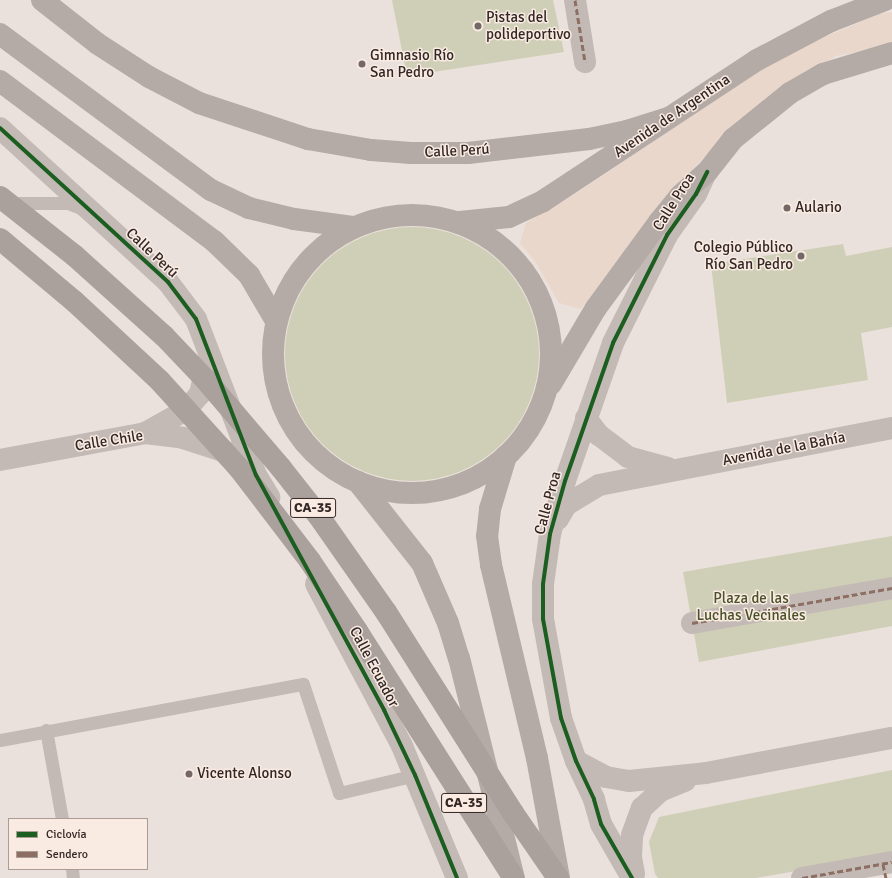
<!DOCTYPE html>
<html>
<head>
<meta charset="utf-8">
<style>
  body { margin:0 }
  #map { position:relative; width:892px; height:878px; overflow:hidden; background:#ebe1dc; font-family:Signika,sans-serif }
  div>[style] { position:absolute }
  .green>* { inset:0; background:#cfceb6 }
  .round { border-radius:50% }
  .plaza>* { inset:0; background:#ead7cb }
  .lane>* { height:13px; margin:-6.5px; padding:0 6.5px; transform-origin:6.5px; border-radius:6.5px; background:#c3bab6 }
  .street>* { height:22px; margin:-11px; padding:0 11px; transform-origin:11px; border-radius:11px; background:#c3bab6 }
  .secondary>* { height:22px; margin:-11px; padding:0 11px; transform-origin:11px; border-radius:11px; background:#b4aaa6 }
  .secondary>.ring { margin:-11px; padding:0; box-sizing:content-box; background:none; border:22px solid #b4aaa6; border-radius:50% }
  .highway>* { height:22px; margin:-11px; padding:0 11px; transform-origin:11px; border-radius:11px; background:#aaa09c }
  .quiet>* { height:3px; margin-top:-1.5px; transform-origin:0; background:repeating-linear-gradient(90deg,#8d6e63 0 6px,transparent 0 9px) }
  .cycleway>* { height:4px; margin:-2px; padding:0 2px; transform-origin:2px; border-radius:2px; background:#1b5e20 }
  .dots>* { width:11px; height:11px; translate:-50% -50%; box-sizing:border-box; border:2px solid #f9ebe2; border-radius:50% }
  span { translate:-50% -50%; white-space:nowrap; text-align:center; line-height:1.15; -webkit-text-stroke:3px #f9ebe2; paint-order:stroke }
  .shield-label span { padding:1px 3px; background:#f9ebe2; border:1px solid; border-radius:3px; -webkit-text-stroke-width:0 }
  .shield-label { font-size:14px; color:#332725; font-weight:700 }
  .poi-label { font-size:15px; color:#332725 }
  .left { translate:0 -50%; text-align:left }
  .right { translate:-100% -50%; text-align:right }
  .street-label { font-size:15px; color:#332725 }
  .park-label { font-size:15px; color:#495129 }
  .legend { position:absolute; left:8px; top:818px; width:140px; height:52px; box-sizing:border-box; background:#f9ebe2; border:1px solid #aa9d96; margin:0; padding:5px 7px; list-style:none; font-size:12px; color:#332725 }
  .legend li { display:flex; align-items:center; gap:8px; height:20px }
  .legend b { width:20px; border:1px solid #aa9d96 }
</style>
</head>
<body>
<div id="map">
  <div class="green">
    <div style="clip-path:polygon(392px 0,553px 0,564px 52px,407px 76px)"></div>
    <div class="round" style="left:285px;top:227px;width:254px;height:254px"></div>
    <div style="clip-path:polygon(843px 244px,846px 256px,892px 247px,892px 327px,861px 333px,868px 380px,727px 403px,711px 264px)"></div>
    <div style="clip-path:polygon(892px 536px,892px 626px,699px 662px,683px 572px)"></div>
    <div style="clip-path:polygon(892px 770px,892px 854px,756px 878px,658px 878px,655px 874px,649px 842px,659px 817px)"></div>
  </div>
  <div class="plaza">
    <div style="clip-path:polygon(892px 12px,892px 46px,836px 56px,741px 119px,660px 203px,581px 309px,559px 303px,536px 263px,520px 243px,526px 223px,575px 194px,784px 54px,879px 14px)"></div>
  </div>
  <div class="lane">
    <div style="left:6px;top:203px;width:62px"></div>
    <div style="left:68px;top:203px;width:16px;rotate:22deg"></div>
    <div style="left:46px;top:730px;width:90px;rotate:79.8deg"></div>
    <div style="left:0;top:740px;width:308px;rotate:-10.5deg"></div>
    <div style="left:303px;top:684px;width:115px;rotate:71.7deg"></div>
    <div style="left:339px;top:793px;width:78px;rotate:-13.3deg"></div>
    <div style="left:72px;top:869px;width:9px;rotate:84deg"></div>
  </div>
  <div class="street">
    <div style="left:575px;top:0;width:63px;rotate:80.8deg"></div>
    <div style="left:0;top:128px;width:228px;rotate:42.5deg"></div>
    <div style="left:168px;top:282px;width:46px;rotate:52.9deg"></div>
    <div style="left:196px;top:319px;width:167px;rotate:69deg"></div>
    <div style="left:256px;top:475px;width:26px;rotate:59deg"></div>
    <div style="left:586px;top:418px;width:21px;rotate:53deg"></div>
    <div style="left:599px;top:435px;width:36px;rotate:37deg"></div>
    <div style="left:628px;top:457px;width:41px;rotate:15.4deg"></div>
    <div style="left:145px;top:433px;width:47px;rotate:-29.3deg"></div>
    <div style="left:186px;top:410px;width:21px;rotate:-49deg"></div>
    <div style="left:200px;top:394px;width:32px;rotate:-77deg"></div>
    <div style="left:0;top:460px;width:147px;rotate:-10.5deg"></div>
    <div style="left:145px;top:433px;width:38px;rotate:7deg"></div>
    <div style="left:183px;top:438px;width:48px;rotate:18.1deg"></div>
    <div style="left:558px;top:519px;width:16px;rotate:-60deg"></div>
    <div style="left:566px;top:505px;width:39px;rotate:-31deg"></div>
    <div style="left:599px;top:485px;width:298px;rotate:-11deg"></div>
    <div style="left:316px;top:584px;width:183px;rotate:62deg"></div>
    <div style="left:402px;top:746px;width:143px;rotate:67.4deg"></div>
    <div style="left:692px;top:623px;width:203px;rotate:-9.9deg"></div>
    <div style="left:576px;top:761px;width:34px;rotate:28deg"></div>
    <div style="left:606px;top:777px;width:23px;rotate:10deg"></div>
    <div style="left:629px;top:781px;width:77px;rotate:-5.9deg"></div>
    <div style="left:706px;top:773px;width:189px;rotate:-10.7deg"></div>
    <div style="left:634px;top:874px;width:17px;rotate:-100deg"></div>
    <div style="left:631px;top:857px;width:22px;rotate:-87deg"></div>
    <div style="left:632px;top:835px;width:29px;rotate:-70deg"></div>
    <div style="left:642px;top:808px;width:25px;rotate:-43deg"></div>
    <div style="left:660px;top:791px;width:27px;rotate:-22deg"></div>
    <div style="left:632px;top:878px;width:62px;rotate:-119.9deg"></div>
    <div style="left:601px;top:824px;width:26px;rotate:-106deg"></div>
    <div style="left:594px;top:799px;width:42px;rotate:-115.3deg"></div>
    <div style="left:576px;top:761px;width:46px;rotate:-109.2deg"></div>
    <div style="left:561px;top:718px;width:101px;rotate:-100.3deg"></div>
    <div style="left:543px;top:619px;width:35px;rotate:-90deg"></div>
    <div style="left:543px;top:584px;width:50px;rotate:-82deg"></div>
    <div style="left:550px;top:534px;width:55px;rotate:-74.2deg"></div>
    <div style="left:565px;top:481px;width:146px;rotate:-70.8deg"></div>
    <div style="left:613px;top:343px;width:121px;rotate:-63.4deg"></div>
    <div style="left:667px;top:235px;width:50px;rotate:-54.7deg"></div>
    <div style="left:696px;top:194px;width:21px;rotate:-65deg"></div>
    <div style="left:802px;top:878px;width:91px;rotate:-10.1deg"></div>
  </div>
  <div class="secondary">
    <div style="left:42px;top:0;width:71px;rotate:38.2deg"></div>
    <div style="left:98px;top:44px;width:61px;rotate:32.9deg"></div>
    <div style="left:149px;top:77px;width:56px;rotate:27.5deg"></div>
    <div style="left:199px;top:103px;width:115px;rotate:18.3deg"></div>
    <div style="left:308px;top:139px;width:64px;rotate:9.9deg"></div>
    <div style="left:371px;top:150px;width:40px;rotate:4.3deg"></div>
    <div style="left:411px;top:153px;width:57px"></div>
    <div style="left:468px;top:153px;width:122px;rotate:-6.6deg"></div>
    <div style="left:589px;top:139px;width:39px;rotate:-12deg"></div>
    <div style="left:627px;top:131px;width:43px;rotate:-17.6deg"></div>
    <div style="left:0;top:34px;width:262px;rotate:36.5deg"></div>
    <div style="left:211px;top:190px;width:42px;rotate:25.3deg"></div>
    <div style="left:249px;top:208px;width:46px;rotate:13.7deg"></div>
    <div style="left:294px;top:219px;width:61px;rotate:7.6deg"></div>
    <div style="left:0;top:81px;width:267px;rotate:36.8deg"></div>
    <div style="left:214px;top:241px;width:49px;rotate:44.2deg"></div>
    <div style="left:249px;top:275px;width:53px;rotate:59.6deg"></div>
    <div class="ring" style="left:273px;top:215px;width:256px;height:256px"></div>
    <div style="left:460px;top:222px;width:49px;rotate:-5.8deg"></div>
    <div style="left:509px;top:217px;width:38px;rotate:-25deg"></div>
    <div style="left:543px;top:201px;width:256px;rotate:-33.4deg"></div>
    <div style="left:757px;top:60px;width:84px;rotate:-27.8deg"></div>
    <div style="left:831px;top:21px;width:58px;rotate:-21.3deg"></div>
    <div style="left:551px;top:384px;width:88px;rotate:-59.4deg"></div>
    <div style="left:596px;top:308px;width:107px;rotate:-53.8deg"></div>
    <div style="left:659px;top:222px;width:33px;rotate:-51deg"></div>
    <div style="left:680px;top:196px;width:36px;rotate:-42deg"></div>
    <div style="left:707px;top:172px;width:42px;rotate:-51.8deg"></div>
    <div style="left:733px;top:139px;width:73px;rotate:-38.9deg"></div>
    <div style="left:790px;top:93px;width:38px;rotate:-30deg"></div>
    <div style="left:823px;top:74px;width:72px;rotate:-16.9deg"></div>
    <div style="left:506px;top:456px;width:55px;rotate:106.8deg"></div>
    <div style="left:490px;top:509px;width:27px;rotate:96deg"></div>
    <div style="left:487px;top:536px;width:29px;rotate:82deg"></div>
    <div style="left:491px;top:565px;width:198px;rotate:76.6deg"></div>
    <div style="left:537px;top:758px;width:122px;rotate:79.6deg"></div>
    <div style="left:358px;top:482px;width:103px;rotate:51.7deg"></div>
    <div style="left:422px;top:563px;width:65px;rotate:66.6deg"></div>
    <div style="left:448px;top:623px;width:37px;rotate:73deg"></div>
    <div style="left:459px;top:658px;width:223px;rotate:76deg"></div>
  </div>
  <div class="highway">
    <div style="left:0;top:197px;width:95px;rotate:38.2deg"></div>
    <div style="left:75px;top:256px;width:120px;rotate:42deg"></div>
    <div style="left:164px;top:336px;width:59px;rotate:46.4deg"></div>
    <div style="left:205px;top:379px;width:117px;rotate:49.5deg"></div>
    <div style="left:281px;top:468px;width:60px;rotate:51.8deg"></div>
    <div style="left:318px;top:515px;width:118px;rotate:55deg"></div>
    <div style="left:386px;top:612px;width:238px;rotate:57.7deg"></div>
    <div style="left:513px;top:813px;width:79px;rotate:55.3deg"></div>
    <div style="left:0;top:239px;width:97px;rotate:40deg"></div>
    <div style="left:74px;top:301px;width:117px;rotate:42.9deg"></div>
    <div style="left:160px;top:381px;width:118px;rotate:47.8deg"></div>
    <div style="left:239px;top:468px;width:117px;rotate:52.6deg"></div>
    <div style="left:310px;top:561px;width:84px;rotate:56.1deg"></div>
    <div style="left:357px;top:631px;width:293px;rotate:57.6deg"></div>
  </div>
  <div class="quiet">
    <div style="left:575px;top:0;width:63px;rotate:80.8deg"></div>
    <div style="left:692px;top:623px;width:203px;rotate:-9.9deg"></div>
    <div style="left:883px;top:864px;width:14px;rotate:78deg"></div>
    <div style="left:802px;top:878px;width:91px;rotate:-10.1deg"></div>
  </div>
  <div class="cycleway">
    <div style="left:0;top:128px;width:228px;rotate:42.5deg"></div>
    <div style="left:168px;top:282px;width:46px;rotate:52.9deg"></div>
    <div style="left:196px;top:319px;width:167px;rotate:69deg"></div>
    <div style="left:256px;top:475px;width:268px;rotate:61.4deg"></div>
    <div style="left:384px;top:710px;width:72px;rotate:64.5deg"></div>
    <div style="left:415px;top:775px;width:111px;rotate:67.8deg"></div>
    <div style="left:632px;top:878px;width:62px;rotate:-119.9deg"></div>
    <div style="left:601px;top:824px;width:26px;rotate:-106deg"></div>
    <div style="left:594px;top:799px;width:42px;rotate:-115.3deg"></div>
    <div style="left:576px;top:761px;width:46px;rotate:-109.2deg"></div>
    <div style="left:561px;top:718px;width:101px;rotate:-100.3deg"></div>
    <div style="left:543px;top:619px;width:35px;rotate:-90deg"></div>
    <div style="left:543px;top:584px;width:50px;rotate:-82deg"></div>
    <div style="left:550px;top:534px;width:55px;rotate:-74.2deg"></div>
    <div style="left:565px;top:481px;width:146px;rotate:-70.8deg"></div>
    <div style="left:613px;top:343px;width:121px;rotate:-63.4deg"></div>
    <div style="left:667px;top:235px;width:50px;rotate:-54.7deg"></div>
    <div style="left:696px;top:194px;width:25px;rotate:-63deg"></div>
  </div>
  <div class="dots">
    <div style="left:478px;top:26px;background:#736865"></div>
    <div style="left:362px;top:64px;background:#736865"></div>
    <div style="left:787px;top:208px;background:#736865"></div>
    <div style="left:801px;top:256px;background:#736865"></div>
    <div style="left:189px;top:774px;background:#736865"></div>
  </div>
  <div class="shield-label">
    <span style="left:313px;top:508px">CA-35</span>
    <span style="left:464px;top:803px">CA-35</span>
  </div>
  <div class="poi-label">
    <span class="left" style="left:486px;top:26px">Pistas del<br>polideportivo</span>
    <span class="left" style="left:370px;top:64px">Gimnasio Río<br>San Pedro</span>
    <span class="left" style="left:795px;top:208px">Aulario</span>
    <span class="right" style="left:793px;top:256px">Colegio Público<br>Río San Pedro</span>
    <span class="left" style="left:197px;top:774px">Vicente Alonso</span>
  </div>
  <div class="street-label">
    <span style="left:672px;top:116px;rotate:-34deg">Avenida de Argentina</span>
    <span style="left:457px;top:151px;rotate:-3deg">Calle Perú</span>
    <span style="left:674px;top:202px;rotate:-58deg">Calle Proa</span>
    <span style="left:152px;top:253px;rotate:43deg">Calle Perú</span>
    <span style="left:109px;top:441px;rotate:-9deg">Calle Chile</span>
    <span style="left:784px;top:449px;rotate:-11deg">Avenida de la Bahía</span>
    <span style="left:548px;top:503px;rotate:-75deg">Calle Proa</span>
    <span style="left:374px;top:667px;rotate:62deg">Calle Ecuador</span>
  </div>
  <div class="park-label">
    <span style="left:751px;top:607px">Plaza de las<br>Luchas Vecinales</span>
  </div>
  <ul class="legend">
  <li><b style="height:5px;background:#1b5e20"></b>Ciclovía</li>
  <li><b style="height:5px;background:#8d6e63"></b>Sendero</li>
  </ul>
</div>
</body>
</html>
